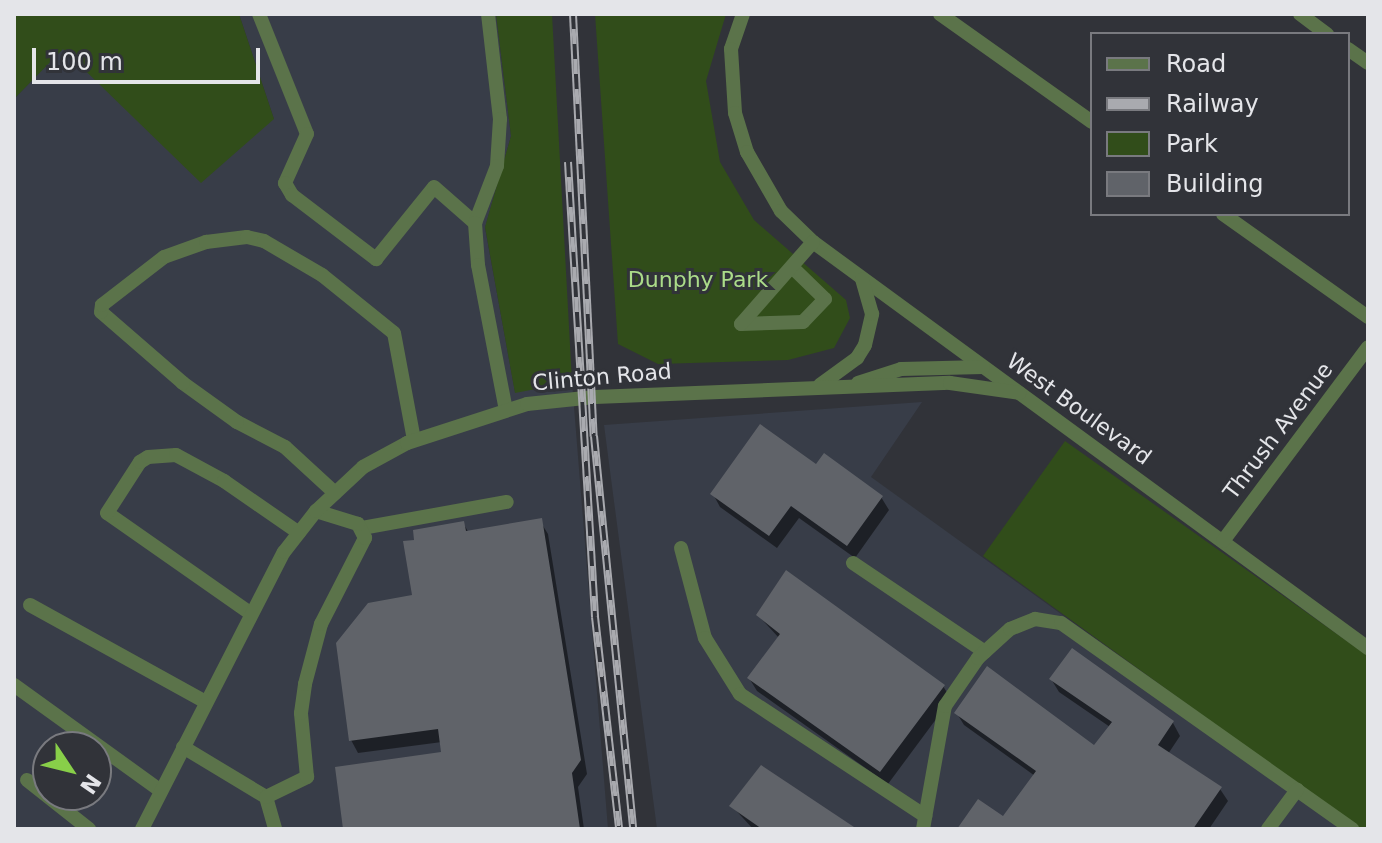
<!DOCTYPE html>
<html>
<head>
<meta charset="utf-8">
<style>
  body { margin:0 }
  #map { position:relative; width:1382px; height:843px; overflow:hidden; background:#313339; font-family:"DejaVu Sans",sans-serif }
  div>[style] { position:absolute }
  .built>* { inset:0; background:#383d48 }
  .green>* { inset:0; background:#314d1a }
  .shadow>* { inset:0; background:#0007 }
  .building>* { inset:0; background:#606369 }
  .minor>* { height:14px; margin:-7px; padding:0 7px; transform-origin:7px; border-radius:7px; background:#5b734a }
  .rail>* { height:8px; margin-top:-4px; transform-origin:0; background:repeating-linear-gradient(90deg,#313339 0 15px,#a9aaaf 0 30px); box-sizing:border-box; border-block:2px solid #a9aaaf }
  span { translate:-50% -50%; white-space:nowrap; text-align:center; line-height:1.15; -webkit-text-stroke:6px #313339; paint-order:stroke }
  .park-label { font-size:22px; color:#abdb89 }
  .street-label { font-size:22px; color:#e4e5e9 }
  .frame { position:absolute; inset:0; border:16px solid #e4e5e9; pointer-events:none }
  .legend { position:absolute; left:1090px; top:32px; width:260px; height:184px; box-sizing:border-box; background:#313339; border:2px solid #797a7f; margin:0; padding:10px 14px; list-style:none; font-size:24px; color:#e4e5e9 }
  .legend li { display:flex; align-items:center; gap:16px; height:40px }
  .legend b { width:40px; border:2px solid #797a7f }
  .north { position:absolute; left:32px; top:731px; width:80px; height:80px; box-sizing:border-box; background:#313339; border:2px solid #797a7f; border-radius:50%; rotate:125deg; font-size:22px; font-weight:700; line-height:32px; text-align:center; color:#e4e5e9 }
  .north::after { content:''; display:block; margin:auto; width:28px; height:36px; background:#88cf49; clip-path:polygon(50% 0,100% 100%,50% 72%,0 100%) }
  .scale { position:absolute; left:32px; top:48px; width:228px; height:36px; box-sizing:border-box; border:4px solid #e4e5e9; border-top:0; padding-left:10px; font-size:24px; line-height:28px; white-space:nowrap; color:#e4e5e9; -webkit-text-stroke:6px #313339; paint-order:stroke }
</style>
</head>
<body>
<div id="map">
  <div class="built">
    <div style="clip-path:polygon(evenodd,239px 14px,496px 14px,511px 136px,485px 228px,515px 392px,572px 382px,608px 829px,14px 829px,14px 99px,63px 48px,274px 119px,239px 14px,48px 747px,96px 747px,96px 795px,48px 795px,48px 747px)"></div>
    <div style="clip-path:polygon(922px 402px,871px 477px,1359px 829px,657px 829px,604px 425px)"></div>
  </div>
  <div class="green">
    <div style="clip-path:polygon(14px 14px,239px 14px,274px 119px,201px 183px,63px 49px,14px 99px)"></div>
    <div style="clip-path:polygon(496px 14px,552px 14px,572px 382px,515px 393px,485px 227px,511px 136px)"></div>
    <div style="clip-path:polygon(595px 14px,726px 14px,706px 81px,720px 162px,754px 220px,846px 300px,850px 318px,834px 348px,788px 360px,658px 364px,618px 344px)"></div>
    <div style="clip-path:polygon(1065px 441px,1368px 656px,1368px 829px,1359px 829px,983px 556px)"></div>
  </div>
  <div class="shadow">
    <div style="clip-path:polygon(817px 466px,881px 497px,889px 510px,855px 558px,799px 518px,777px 548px,720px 507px,713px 494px)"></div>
    <div style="clip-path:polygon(540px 521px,548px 534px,587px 774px,578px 787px,584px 829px,345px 829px,443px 754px,442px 742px,358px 753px,351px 740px,414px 597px,463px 523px,469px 533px)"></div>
    <div style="clip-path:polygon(758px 615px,943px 686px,951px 699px,888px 784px,757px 691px,749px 678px,779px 638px)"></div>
    <div style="clip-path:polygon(1051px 679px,1173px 723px,1180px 736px,1168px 754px,1220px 789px,1228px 801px,1209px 829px,960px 829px,1004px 818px,1035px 776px,964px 725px,956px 712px,1094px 748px,1110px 727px,1059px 692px)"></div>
    <div style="clip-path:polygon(732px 806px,852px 829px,753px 829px)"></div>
  </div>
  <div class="building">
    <div style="clip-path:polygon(760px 424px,816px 464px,824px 453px,883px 496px,847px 546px,791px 506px,769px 536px,710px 494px)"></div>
    <div style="clip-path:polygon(542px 518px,581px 760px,572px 773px,580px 829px,343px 829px,335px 767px,441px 752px,438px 729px,349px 741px,336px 643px,368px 603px,412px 595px,403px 541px,414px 540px,413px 530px,464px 521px,466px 531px)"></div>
    <div style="clip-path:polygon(786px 570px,945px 685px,880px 772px,747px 678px,780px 634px,756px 615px)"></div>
    <div style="clip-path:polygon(1072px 648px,1174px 721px,1158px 745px,1222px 787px,1193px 829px,957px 829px,978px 799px,1003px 816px,1036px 771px,954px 713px,987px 666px,1094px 745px,1112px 722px,1049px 679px)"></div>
    <div style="clip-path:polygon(761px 765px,857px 829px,762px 829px,729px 806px)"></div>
  </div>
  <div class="minor">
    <div style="left:259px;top:14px;width:129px;rotate:68.2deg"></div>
    <div style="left:307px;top:134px;width:54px;rotate:114.2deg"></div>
    <div style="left:285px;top:183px;width:14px;rotate:60deg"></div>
    <div style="left:292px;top:195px;width:106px;rotate:37.3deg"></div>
    <div style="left:376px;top:259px;width:92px;rotate:-51.1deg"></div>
    <div style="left:434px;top:187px;width:55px;rotate:41.3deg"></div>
    <div style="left:488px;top:14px;width:106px;rotate:83.5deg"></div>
    <div style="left:500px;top:119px;width:47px;rotate:93.7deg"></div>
    <div style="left:497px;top:166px;width:61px;rotate:111.1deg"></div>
    <div style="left:475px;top:223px;width:42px;rotate:85.9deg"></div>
    <div style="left:478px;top:265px;width:148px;rotate:79.1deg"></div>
    <div style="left:743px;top:14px;width:37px;rotate:109deg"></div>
    <div style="left:731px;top:49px;width:64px;rotate:86.4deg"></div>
    <div style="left:735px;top:113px;width:41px;rotate:72.9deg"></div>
    <div style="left:747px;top:152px;width:68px;rotate:60deg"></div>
    <div style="left:781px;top:211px;width:45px;rotate:44.1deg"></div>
    <div style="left:813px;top:242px;width:688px;rotate:36.19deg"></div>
    <div style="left:940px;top:14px;width:186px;rotate:35.4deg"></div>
    <div style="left:1300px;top:14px;width:34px;rotate:37deg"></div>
    <div style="left:1348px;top:49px;width:24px;rotate:35deg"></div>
    <div style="left:1223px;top:214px;width:178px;rotate:35.4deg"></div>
    <div style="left:794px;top:269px;width:43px;rotate:44.1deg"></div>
    <div style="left:825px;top:299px;width:32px;rotate:134deg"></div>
    <div style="left:803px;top:322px;width:62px;rotate:178.2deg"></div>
    <div style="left:741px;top:324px;width:109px;rotate:-48.7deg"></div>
    <div style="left:858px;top:383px;width:45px;rotate:-18deg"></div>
    <div style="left:901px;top:369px;width:82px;rotate:-1.4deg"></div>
    <div style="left:820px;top:385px;width:46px;rotate:-36.1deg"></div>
    <div style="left:857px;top:358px;width:15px;rotate:-58deg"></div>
    <div style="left:865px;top:345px;width:32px;rotate:-77deg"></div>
    <div style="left:872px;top:314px;width:36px;rotate:-106deg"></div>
    <div style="left:335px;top:493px;width:68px;rotate:-137.4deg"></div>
    <div style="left:285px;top:447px;width:54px;rotate:-152.5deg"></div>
    <div style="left:237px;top:422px;width:67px;rotate:-144.2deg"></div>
    <div style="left:183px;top:383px;width:108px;rotate:-139.1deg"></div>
    <div style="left:101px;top:312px;width:7px;rotate:-82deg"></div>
    <div style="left:102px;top:305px;width:78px;rotate:-37.7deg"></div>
    <div style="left:164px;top:257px;width:45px;rotate:-19.7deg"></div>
    <div style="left:206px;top:242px;width:41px;rotate:-7deg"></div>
    <div style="left:247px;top:237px;width:17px;rotate:13deg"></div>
    <div style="left:264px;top:241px;width:67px;rotate:30.4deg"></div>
    <div style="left:322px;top:275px;width:92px;rotate:38.9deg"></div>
    <div style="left:394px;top:333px;width:109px;rotate:79.4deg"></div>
    <div style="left:362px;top:528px;width:147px;rotate:-10.2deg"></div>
    <div style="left:1223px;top:541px;width:242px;rotate:-53.2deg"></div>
    <div style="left:681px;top:548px;width:93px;rotate:75.1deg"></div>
    <div style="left:705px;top:638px;width:66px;rotate:58deg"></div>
    <div style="left:740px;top:694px;width:222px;rotate:33.4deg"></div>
    <div style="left:853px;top:563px;width:159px;rotate:34deg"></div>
    <div style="left:30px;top:605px;width:201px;rotate:28.9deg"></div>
    <div style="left:250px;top:613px;width:174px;rotate:-145deg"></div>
    <div style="left:107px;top:513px;width:61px;rotate:-57.1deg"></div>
    <div style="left:140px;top:462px;width:9px;rotate:-32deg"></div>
    <div style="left:148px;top:457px;width:28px;rotate:-4deg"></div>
    <div style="left:176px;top:455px;width:55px;rotate:28.4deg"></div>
    <div style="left:224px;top:481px;width:91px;rotate:34.7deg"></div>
    <div style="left:14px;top:685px;width:181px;rotate:35.8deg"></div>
    <div style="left:183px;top:747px;width:97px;rotate:31.1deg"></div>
    <div style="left:266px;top:797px;width:33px;rotate:74deg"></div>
    <div style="left:27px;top:780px;width:79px;rotate:38.3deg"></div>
    <div style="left:266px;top:797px;width:46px;rotate:-26deg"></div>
    <div style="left:307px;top:777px;width:64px;rotate:-95.4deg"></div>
    <div style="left:301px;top:713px;width:29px;rotate:-82deg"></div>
    <div style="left:305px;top:684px;width:62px;rotate:-75.1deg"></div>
    <div style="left:321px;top:624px;width:97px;rotate:-62.9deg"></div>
    <div style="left:365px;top:538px;width:16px;rotate:-117deg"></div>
    <div style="left:358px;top:524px;width:44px;rotate:-162.8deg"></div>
    <div style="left:142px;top:829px;width:311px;rotate:-62.9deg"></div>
    <div style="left:284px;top:552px;width:52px;rotate:-52deg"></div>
    <div style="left:316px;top:511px;width:64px;rotate:-43.1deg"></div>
    <div style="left:363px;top:467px;width:50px;rotate:-28.6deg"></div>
    <div style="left:407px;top:443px;width:126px;rotate:-18deg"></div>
    <div style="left:527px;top:404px;width:68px;rotate:-5.9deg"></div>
    <div style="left:595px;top:397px;width:355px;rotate:-2.3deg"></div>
    <div style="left:950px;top:383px;width:70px;rotate:8.2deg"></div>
    <div style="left:923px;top:829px;width:125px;rotate:-79.9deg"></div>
    <div style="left:945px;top:706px;width:58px;rotate:-55.5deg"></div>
    <div style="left:978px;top:658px;width:43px;rotate:-42.2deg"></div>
    <div style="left:1010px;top:629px;width:27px;rotate:-22deg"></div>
    <div style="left:1035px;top:619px;width:26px;rotate:9deg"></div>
    <div style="left:1061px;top:623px;width:357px;rotate:35.3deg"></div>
    <div style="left:1268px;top:829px;width:49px;rotate:-53.4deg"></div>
  </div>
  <div class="rail">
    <div style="left:573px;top:14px;width:423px;rotate:87.2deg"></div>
    <div style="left:594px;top:436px;width:395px;rotate:84.3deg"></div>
    <div style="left:568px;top:162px;width:456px;rotate:86.6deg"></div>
    <div style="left:595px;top:617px;width:213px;rotate:83.5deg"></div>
  </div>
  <div class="park-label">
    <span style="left:698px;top:280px">Dunphy Park</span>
  </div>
  <div class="street-label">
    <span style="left:602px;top:377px;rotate:-5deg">Clinton Road</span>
    <span style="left:1079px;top:409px;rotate:36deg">West Boulevard</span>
    <span style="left:1278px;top:431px;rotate:-53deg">Thrush Avenue</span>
  </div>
  <div class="frame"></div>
  <ul class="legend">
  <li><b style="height:10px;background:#5b734a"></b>Road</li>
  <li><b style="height:10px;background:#a9aaaf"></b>Railway</li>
  <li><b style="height:22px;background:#314d1a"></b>Park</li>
  <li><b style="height:22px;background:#606369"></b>Building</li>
  </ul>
  <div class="north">N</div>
  <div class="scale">100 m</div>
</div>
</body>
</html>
